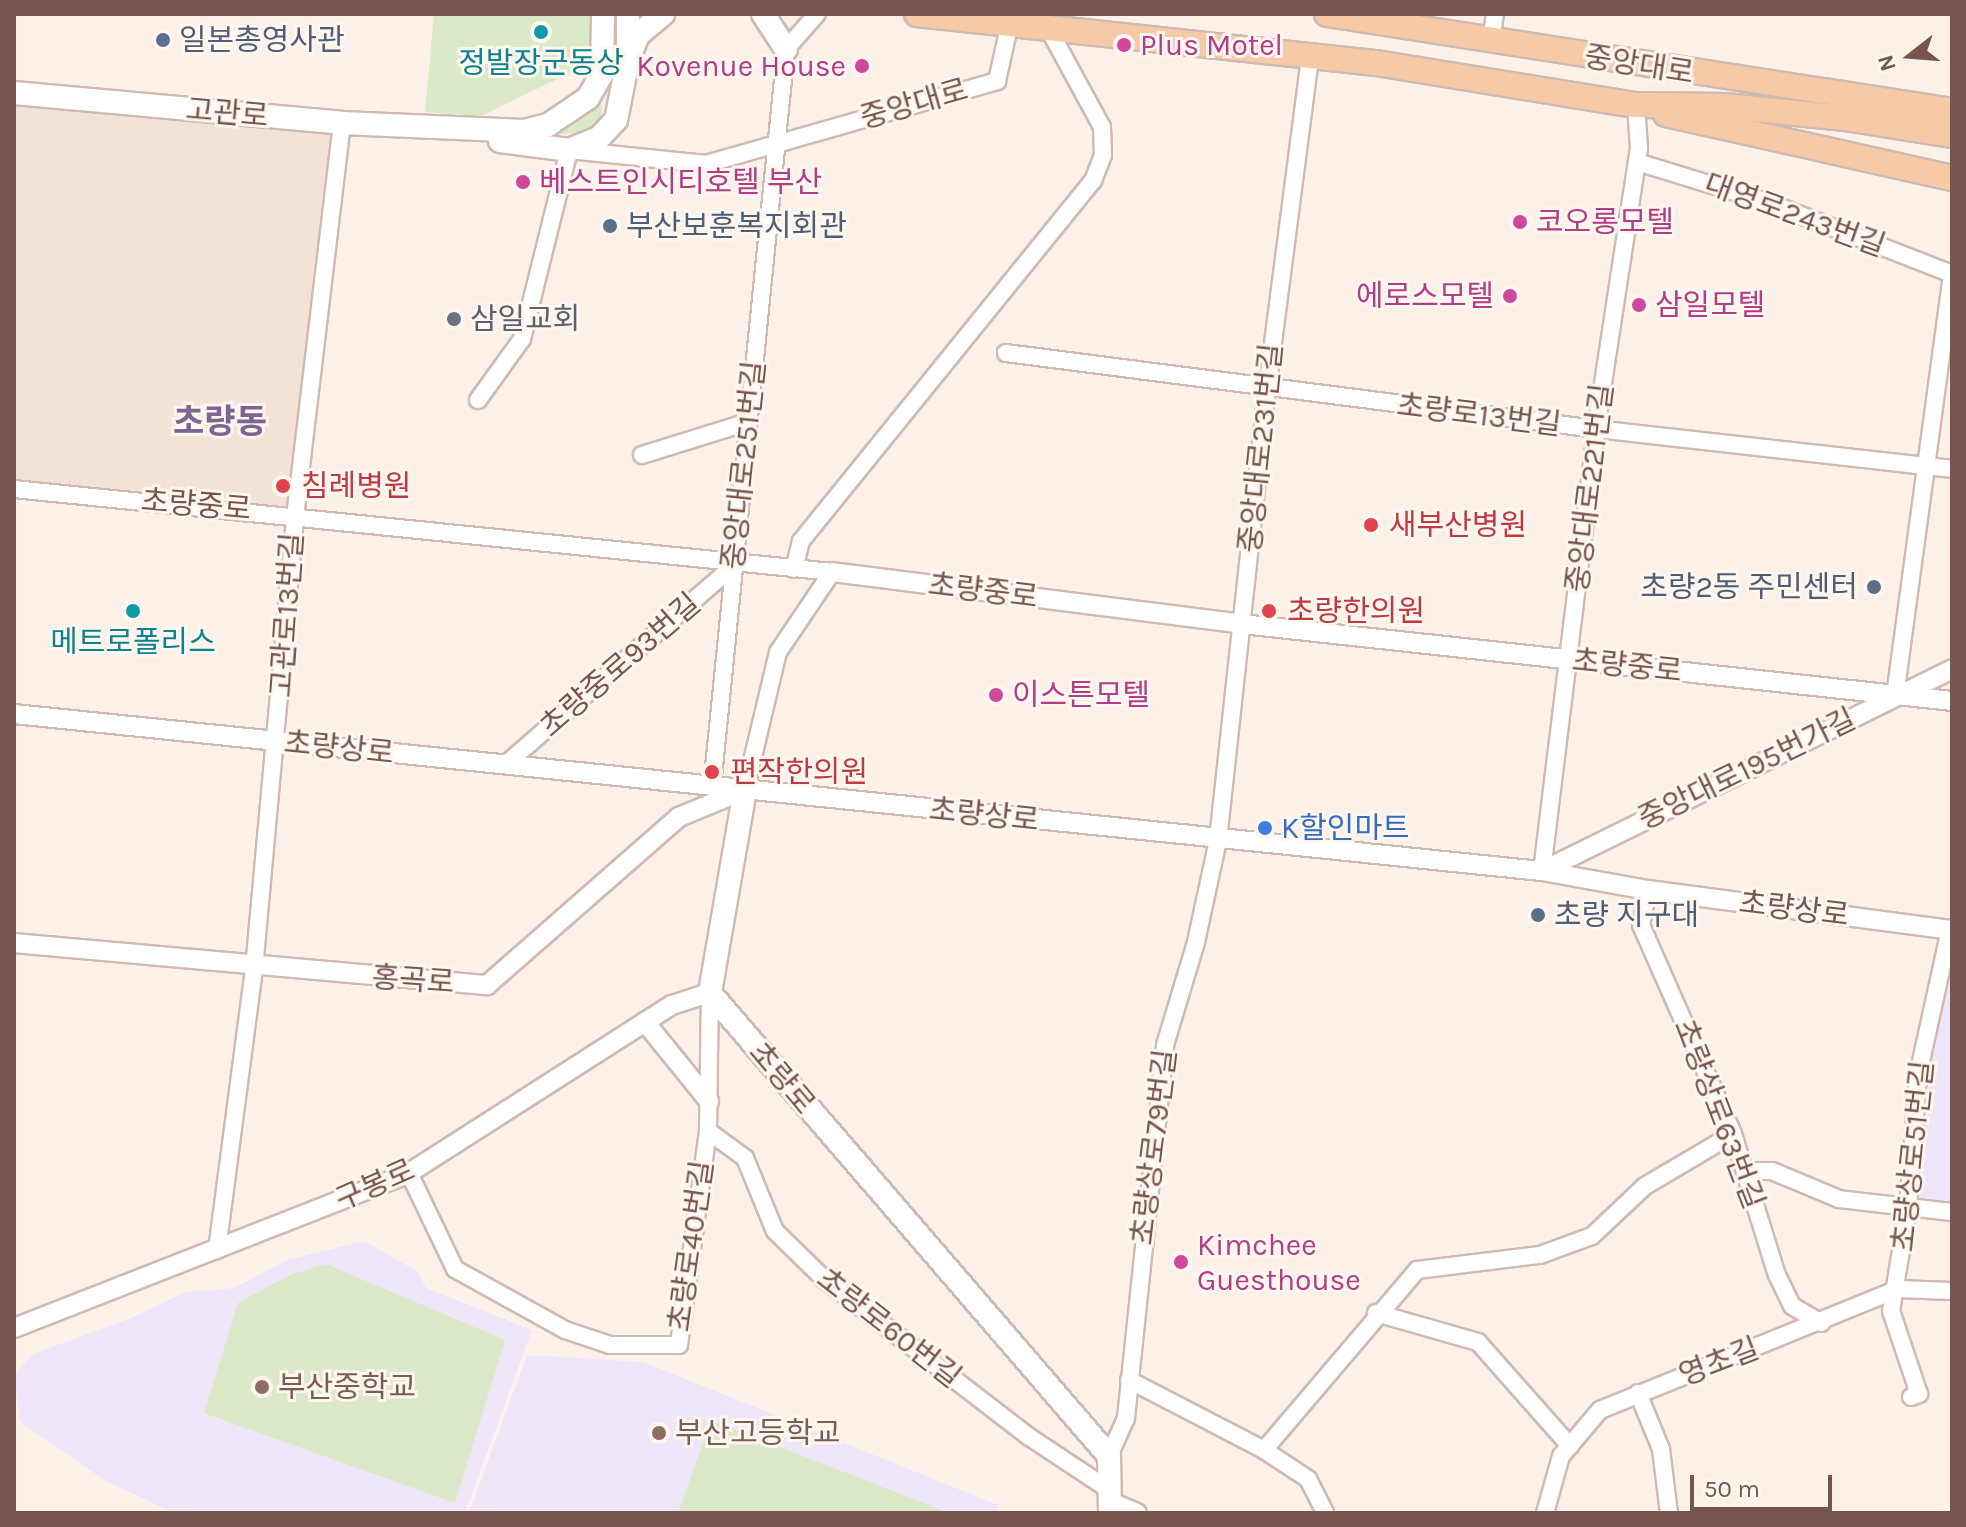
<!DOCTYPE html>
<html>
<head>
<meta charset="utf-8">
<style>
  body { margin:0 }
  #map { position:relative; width:1966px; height:1527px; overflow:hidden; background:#fbf1e9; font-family:Karla,"Noto Sans KR",sans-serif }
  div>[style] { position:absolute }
  .residential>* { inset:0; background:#f3e2d8 }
  .education>* { inset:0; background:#eee6f8 }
  .green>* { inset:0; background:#dbe9c8 }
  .roads { filter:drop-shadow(2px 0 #cfbab2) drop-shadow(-2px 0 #cfbab2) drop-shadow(0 2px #cfbab2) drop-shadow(0 -2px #cfbab2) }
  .minor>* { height:16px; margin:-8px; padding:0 8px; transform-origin:8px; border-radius:8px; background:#fff }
  .tertiary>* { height:18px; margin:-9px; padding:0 9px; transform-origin:9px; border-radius:9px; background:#fff }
  .secondary>* { height:22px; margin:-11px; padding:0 11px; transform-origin:11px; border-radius:11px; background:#fff }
  .primary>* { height:24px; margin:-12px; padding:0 12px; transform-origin:12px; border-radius:12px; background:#f6caa6 }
  .dots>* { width:22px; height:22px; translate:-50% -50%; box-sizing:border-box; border:4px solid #fef6ef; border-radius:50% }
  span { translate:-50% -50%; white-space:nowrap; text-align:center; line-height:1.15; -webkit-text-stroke:6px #fef6ef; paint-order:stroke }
  .service-label { font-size:30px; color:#4e5e75 }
  .left { translate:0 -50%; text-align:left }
  .right { translate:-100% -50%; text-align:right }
  .hotel-label { font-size:30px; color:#b23c85 }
  .culture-label { font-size:30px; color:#0d838f }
  .street-label { font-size:30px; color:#75554e }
  .worship-label { font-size:30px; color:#5b616d }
  .health-label { font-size:30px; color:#be3a42 }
  .shop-label { font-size:30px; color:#366cbe }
  .education-label { font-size:30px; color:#785e54 }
  .quarter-label { font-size:34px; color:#7a6690; font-weight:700 }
  .frame { position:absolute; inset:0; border:16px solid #75554e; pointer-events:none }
  .north { position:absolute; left:1870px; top:16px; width:80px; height:80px; -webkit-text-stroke:6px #fef6ef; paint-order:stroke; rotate:253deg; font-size:22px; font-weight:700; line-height:32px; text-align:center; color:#75554e }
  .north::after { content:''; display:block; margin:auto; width:28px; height:36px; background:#75554e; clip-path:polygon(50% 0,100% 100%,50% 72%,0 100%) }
  .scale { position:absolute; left:1690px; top:1475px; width:142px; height:36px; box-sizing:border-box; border:4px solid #75554e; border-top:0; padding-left:10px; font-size:24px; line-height:28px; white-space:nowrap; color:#75554e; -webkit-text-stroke:6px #fef6ef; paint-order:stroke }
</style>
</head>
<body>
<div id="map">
  <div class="residential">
    <div style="clip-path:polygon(14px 93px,342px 123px,295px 517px,14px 489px)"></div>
  </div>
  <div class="education">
    <div style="clip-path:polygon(1952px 966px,1952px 1205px,1917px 1201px,1929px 1060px)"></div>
    <div style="clip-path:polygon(365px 1241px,418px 1272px,426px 1288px,532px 1330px,465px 1513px,174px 1513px,104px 1480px,20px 1422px,14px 1375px,33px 1354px,131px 1318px,186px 1292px,234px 1288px,287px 1260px)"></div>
    <div style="clip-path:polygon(527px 1355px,643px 1362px,998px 1505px,996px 1513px,469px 1513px)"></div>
  </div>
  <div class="green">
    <div style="clip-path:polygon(434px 14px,593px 14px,591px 50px,580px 68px,481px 116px,425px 112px)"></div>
    <div style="clip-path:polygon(601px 96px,602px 114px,593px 126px,577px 134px,552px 134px,587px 112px)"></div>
    <div style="clip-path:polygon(326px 1264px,505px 1340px,455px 1503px,204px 1413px,238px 1303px,292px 1274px)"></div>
    <div style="clip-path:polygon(711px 1420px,949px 1513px,678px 1513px)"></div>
  </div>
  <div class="roads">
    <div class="minor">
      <div style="left:1491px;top:42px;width:28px;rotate:-82deg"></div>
      <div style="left:1637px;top:162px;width:139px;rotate:17.1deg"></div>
      <div style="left:1770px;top:203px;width:195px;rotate:21.3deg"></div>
      <div style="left:1006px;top:353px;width:595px;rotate:7.34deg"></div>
      <div style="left:1596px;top:429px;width:358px;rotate:6.4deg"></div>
      <div style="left:478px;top:400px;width:75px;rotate:-54.2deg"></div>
      <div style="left:522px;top:339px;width:195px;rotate:-76deg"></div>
      <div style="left:569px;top:150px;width:138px;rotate:5.8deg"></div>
      <div style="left:706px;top:164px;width:303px;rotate:-15.9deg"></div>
      <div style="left:997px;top:81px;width:59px;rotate:-77.4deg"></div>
      <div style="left:642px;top:455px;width:111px;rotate:-17.3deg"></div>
      <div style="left:14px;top:489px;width:822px;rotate:5.79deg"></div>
      <div style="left:832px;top:572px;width:97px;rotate:124deg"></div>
      <div style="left:778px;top:652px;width:142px;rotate:103.4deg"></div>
      <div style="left:794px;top:569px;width:29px;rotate:-76deg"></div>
      <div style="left:801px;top:541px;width:464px;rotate:-51deg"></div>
      <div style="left:1093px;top:181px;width:28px;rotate:-69deg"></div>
      <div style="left:1103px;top:155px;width:28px;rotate:-92deg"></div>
      <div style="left:1102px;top:127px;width:113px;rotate:-118.6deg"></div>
      <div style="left:1895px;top:696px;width:424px;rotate:-82.3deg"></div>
      <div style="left:505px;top:765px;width:304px;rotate:-41.1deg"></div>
      <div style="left:712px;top:787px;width:742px;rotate:-84.27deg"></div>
      <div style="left:786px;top:49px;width:47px;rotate:-48.5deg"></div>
      <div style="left:1542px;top:871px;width:445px;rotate:-83deg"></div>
      <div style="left:1596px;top:429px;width:284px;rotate:-81.3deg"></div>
      <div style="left:1639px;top:148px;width:43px;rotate:-94deg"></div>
      <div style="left:1648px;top:890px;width:36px;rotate:101deg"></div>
      <div style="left:1641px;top:925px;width:228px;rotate:66.2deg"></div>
      <div style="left:1733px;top:1134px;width:148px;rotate:72.7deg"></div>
      <div style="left:1777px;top:1275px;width:34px;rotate:64deg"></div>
      <div style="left:1792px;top:1306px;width:34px;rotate:30deg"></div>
      <div style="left:708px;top:1131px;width:46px;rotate:36.1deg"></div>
      <div style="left:745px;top:1158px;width:79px;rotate:67.7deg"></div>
      <div style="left:775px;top:1231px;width:69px;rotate:44.4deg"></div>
      <div style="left:824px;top:1279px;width:257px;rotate:37.6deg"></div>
      <div style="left:1028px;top:1436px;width:100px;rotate:33.5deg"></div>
      <div style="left:1747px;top:1171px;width:25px"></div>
      <div style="left:1772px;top:1171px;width:73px;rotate:22.7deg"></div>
      <div style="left:1839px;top:1199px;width:114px;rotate:6.6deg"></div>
      <div style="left:409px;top:1173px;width:106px;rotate:64.4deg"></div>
      <div style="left:455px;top:1269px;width:126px;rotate:29deg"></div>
      <div style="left:565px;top:1330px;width:47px;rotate:18.4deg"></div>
      <div style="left:610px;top:1345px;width:69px"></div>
      <div style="left:679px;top:1345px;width:216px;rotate:-82.3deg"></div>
      <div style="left:708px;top:1131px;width:138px;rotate:-89.2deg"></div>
      <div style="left:217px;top:1250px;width:283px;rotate:-82.5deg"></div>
      <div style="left:254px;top:969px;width:454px;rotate:-84.8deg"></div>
      <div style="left:295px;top:517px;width:397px;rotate:-83.2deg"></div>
      <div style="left:1376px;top:1313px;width:106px;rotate:15.9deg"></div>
      <div style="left:1478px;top:1342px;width:139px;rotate:48.5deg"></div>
      <div style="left:1129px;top:1380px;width:152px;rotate:27.4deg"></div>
      <div style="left:1264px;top:1450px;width:53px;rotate:33.4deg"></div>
      <div style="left:1308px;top:1479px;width:38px;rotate:63deg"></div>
      <div style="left:1638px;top:1393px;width:61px;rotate:67.7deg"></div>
      <div style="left:1661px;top:1449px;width:64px;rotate:82.9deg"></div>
      <div style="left:1911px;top:1397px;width:9px;rotate:-21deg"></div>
      <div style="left:1919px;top:1394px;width:88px;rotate:-108.6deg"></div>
      <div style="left:1891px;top:1311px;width:104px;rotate:-80.6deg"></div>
      <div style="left:1908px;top:1208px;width:133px;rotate:-85.7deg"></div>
      <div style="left:1918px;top:1075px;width:148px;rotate:-77.6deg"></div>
      <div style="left:1264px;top:1450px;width:236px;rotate:-49.6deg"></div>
      <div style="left:1417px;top:1270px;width:124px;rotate:-7deg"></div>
      <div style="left:1540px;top:1255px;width:55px;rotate:-20.1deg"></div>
      <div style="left:1592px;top:1236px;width:73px;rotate:-43.3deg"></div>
      <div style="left:1645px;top:1186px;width:102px;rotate:-30.6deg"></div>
      <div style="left:1109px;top:1456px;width:42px;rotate:-65.9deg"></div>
      <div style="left:1126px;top:1418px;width:375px;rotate:-84deg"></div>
      <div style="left:1165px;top:1045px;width:108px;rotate:-73.2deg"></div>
      <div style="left:1196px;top:942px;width:104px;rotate:-77.8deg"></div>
      <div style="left:1218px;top:840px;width:454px;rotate:-83.8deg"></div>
      <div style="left:1267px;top:389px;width:336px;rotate:-82.6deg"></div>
      <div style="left:1545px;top:1513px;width:59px;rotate:-74.3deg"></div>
      <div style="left:1561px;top:1456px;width:60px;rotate:-49.7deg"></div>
      <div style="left:1600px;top:1410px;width:322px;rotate:-22.1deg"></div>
      <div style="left:1898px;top:1289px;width:54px;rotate:2.1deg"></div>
    </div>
    <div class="tertiary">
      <div style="left:832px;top:572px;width:413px;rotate:7.2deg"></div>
      <div style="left:1242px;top:624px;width:714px;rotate:6.19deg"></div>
      <div style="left:14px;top:714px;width:1536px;rotate:5.87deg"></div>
      <div style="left:1542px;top:871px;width:108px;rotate:10.2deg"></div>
      <div style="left:1648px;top:890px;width:307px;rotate:7.5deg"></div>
      <div style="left:1542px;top:871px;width:457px;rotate:-26.2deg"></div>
      <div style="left:14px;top:943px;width:475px;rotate:5.1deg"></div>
      <div style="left:487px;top:985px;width:255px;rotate:-41.2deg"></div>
      <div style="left:679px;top:817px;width:68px;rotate:-22.4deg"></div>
      <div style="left:645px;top:1022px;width:102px;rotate:51deg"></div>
      <div style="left:14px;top:1328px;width:424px;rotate:-21.4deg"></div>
      <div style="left:409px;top:1173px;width:312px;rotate:-32.6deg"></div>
      <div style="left:672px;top:1005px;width:40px;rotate:-18deg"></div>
      <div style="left:1111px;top:1502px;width:28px;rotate:23deg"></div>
    </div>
    <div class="secondary">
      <div style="left:763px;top:14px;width:42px;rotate:56.7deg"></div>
      <div style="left:630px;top:55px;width:22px;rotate:-68deg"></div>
      <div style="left:638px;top:35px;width:33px;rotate:-40deg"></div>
      <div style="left:14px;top:93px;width:329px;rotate:5.2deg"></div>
      <div style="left:342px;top:123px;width:182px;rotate:2.5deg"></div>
      <div style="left:524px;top:131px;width:25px;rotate:-14deg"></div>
      <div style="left:548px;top:125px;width:48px;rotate:-34deg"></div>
      <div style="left:588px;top:98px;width:28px;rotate:-60deg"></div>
      <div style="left:602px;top:74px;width:60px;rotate:-89deg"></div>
      <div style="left:500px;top:141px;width:70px;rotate:7.4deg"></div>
      <div style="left:569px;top:150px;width:32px;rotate:-22deg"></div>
      <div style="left:599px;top:138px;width:25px;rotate:-47deg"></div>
      <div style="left:616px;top:120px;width:61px;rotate:-78.7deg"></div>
      <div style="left:628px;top:60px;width:46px;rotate:-90deg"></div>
      <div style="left:745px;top:790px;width:206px;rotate:99.8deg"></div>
      <div style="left:710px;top:993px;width:611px;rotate:49.25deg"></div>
      <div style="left:1109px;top:1456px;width:57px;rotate:89deg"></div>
    </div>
    <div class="primary">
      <div style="left:917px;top:14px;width:462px;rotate:6.1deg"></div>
      <div style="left:1376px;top:63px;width:263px;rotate:9.2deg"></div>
      <div style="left:1636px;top:105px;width:89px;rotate:0.6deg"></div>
      <div style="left:1725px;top:106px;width:121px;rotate:5.7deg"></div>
      <div style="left:1845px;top:118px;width:108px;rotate:9deg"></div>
      <div style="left:1327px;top:14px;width:632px;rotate:8.82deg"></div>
      <div style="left:1666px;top:114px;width:293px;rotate:12.6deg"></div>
    </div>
  </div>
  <div class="dots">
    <div style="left:541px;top:32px;background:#0f9aa8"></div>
    <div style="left:163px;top:40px;background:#5c6f8a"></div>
    <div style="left:1124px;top:45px;background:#d1479c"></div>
    <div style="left:862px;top:66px;background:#d1479c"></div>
    <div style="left:523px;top:182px;background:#d1479c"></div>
    <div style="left:1520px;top:222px;background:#d1479c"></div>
    <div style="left:610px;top:226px;background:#5c6f8a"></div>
    <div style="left:1510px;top:296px;background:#d1479c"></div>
    <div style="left:1639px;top:305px;background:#d1479c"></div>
    <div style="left:454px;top:319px;background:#6b7280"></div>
    <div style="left:283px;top:486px;background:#e0444e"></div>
    <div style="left:1371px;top:525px;background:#e0444e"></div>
    <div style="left:1874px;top:587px;background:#5c6f8a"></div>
    <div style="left:133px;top:611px;background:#0f9aa8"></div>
    <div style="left:1269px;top:611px;background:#e0444e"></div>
    <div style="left:996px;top:695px;background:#d1479c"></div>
    <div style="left:712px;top:772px;background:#e0444e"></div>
    <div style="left:1265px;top:828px;background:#3f7fe0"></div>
    <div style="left:1538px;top:915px;background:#5c6f8a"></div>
    <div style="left:1181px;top:1262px;background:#d1479c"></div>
    <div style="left:262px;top:1387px;background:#8d6e63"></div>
    <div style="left:659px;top:1433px;background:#8d6e63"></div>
  </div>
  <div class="service-label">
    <span class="left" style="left:179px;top:40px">일본총영사관</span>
    <span class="left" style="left:626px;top:226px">부산보훈복지회관</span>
    <span class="right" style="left:1858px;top:587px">초량2동 주민센터</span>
    <span class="left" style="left:1554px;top:915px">초량 지구대</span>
  </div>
  <div class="hotel-label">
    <span class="left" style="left:1140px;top:45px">Plus Motel</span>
    <span class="right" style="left:846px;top:66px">Kovenue House</span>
    <span class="left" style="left:539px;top:182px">베스트인시티호텔 부산</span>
    <span class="left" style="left:1536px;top:222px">코오롱모텔</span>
    <span class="right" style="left:1494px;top:296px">에로스모텔</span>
    <span class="left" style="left:1655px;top:305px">삼일모텔</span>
    <span class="left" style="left:1012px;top:695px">이스튼모텔</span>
    <span class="left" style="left:1197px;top:1262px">Kimchee<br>Guesthouse</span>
  </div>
  <div class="culture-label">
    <span style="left:541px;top:63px">정발장군동상</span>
    <span style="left:133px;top:642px">메트로폴리스</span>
  </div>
  <div class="street-label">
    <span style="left:1639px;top:65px;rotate:9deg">중앙대로</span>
    <span style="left:914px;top:104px;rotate:-16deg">중앙대로</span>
    <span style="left:227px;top:113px;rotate:5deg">고관로</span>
    <span style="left:1795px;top:215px;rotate:20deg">대영로243번길</span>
    <span style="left:1479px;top:415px;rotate:7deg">초량로13번길</span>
    <span style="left:1261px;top:448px;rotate:-84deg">중앙대로231번길</span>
    <span style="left:744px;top:465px;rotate:-84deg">중앙대로251번길</span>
    <span style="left:1590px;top:488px;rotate:-83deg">중앙대로221번길</span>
    <span style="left:196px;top:505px;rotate:5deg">초량중로</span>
    <span style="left:983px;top:591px;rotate:7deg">초량중로</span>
    <span style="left:287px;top:615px;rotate:-86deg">고관로13번길</span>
    <span style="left:620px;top:665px;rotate:-41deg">초량중로93번길</span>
    <span style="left:1627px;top:666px;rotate:6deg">초량중로</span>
    <span style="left:339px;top:748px;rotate:6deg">초량상로</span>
    <span style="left:1747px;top:769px;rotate:-26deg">중앙대로195번가길</span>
    <span style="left:984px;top:815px;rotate:6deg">초량상로</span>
    <span style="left:1794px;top:909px;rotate:7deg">초량상로</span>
    <span style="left:413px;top:980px;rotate:4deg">홍곡로</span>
    <span style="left:782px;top:1078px;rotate:50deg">초량로</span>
    <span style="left:1719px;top:1114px;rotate:69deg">초량상로63번길</span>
    <span style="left:1154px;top:1147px;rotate:-83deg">초량상로79번길</span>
    <span style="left:1913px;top:1156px;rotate:-84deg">초량상로51번길</span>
    <span style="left:375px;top:1185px;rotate:-24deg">구봉로</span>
    <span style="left:691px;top:1246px;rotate:-82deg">초량로40번길</span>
    <span style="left:889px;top:1328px;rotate:38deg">초량로60번길</span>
    <span style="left:1719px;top:1362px;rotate:-21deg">영초길</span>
  </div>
  <div class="worship-label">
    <span class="left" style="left:470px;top:319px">삼일교회</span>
  </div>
  <div class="health-label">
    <span class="left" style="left:301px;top:486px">침례병원</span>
    <span class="left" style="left:1389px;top:525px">새부산병원</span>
    <span class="left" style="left:1287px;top:611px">초량한의원</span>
    <span class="left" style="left:730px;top:772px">편작한의원</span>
  </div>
  <div class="shop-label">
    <span class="left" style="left:1281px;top:828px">K할인마트</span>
  </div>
  <div class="education-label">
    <span class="left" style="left:278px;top:1387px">부산중학교</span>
    <span class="left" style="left:675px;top:1433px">부산고등학교</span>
  </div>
  <div class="quarter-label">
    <span style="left:220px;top:423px">초량동</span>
  </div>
  <div class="frame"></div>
  <div class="north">N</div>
  <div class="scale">50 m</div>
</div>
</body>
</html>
